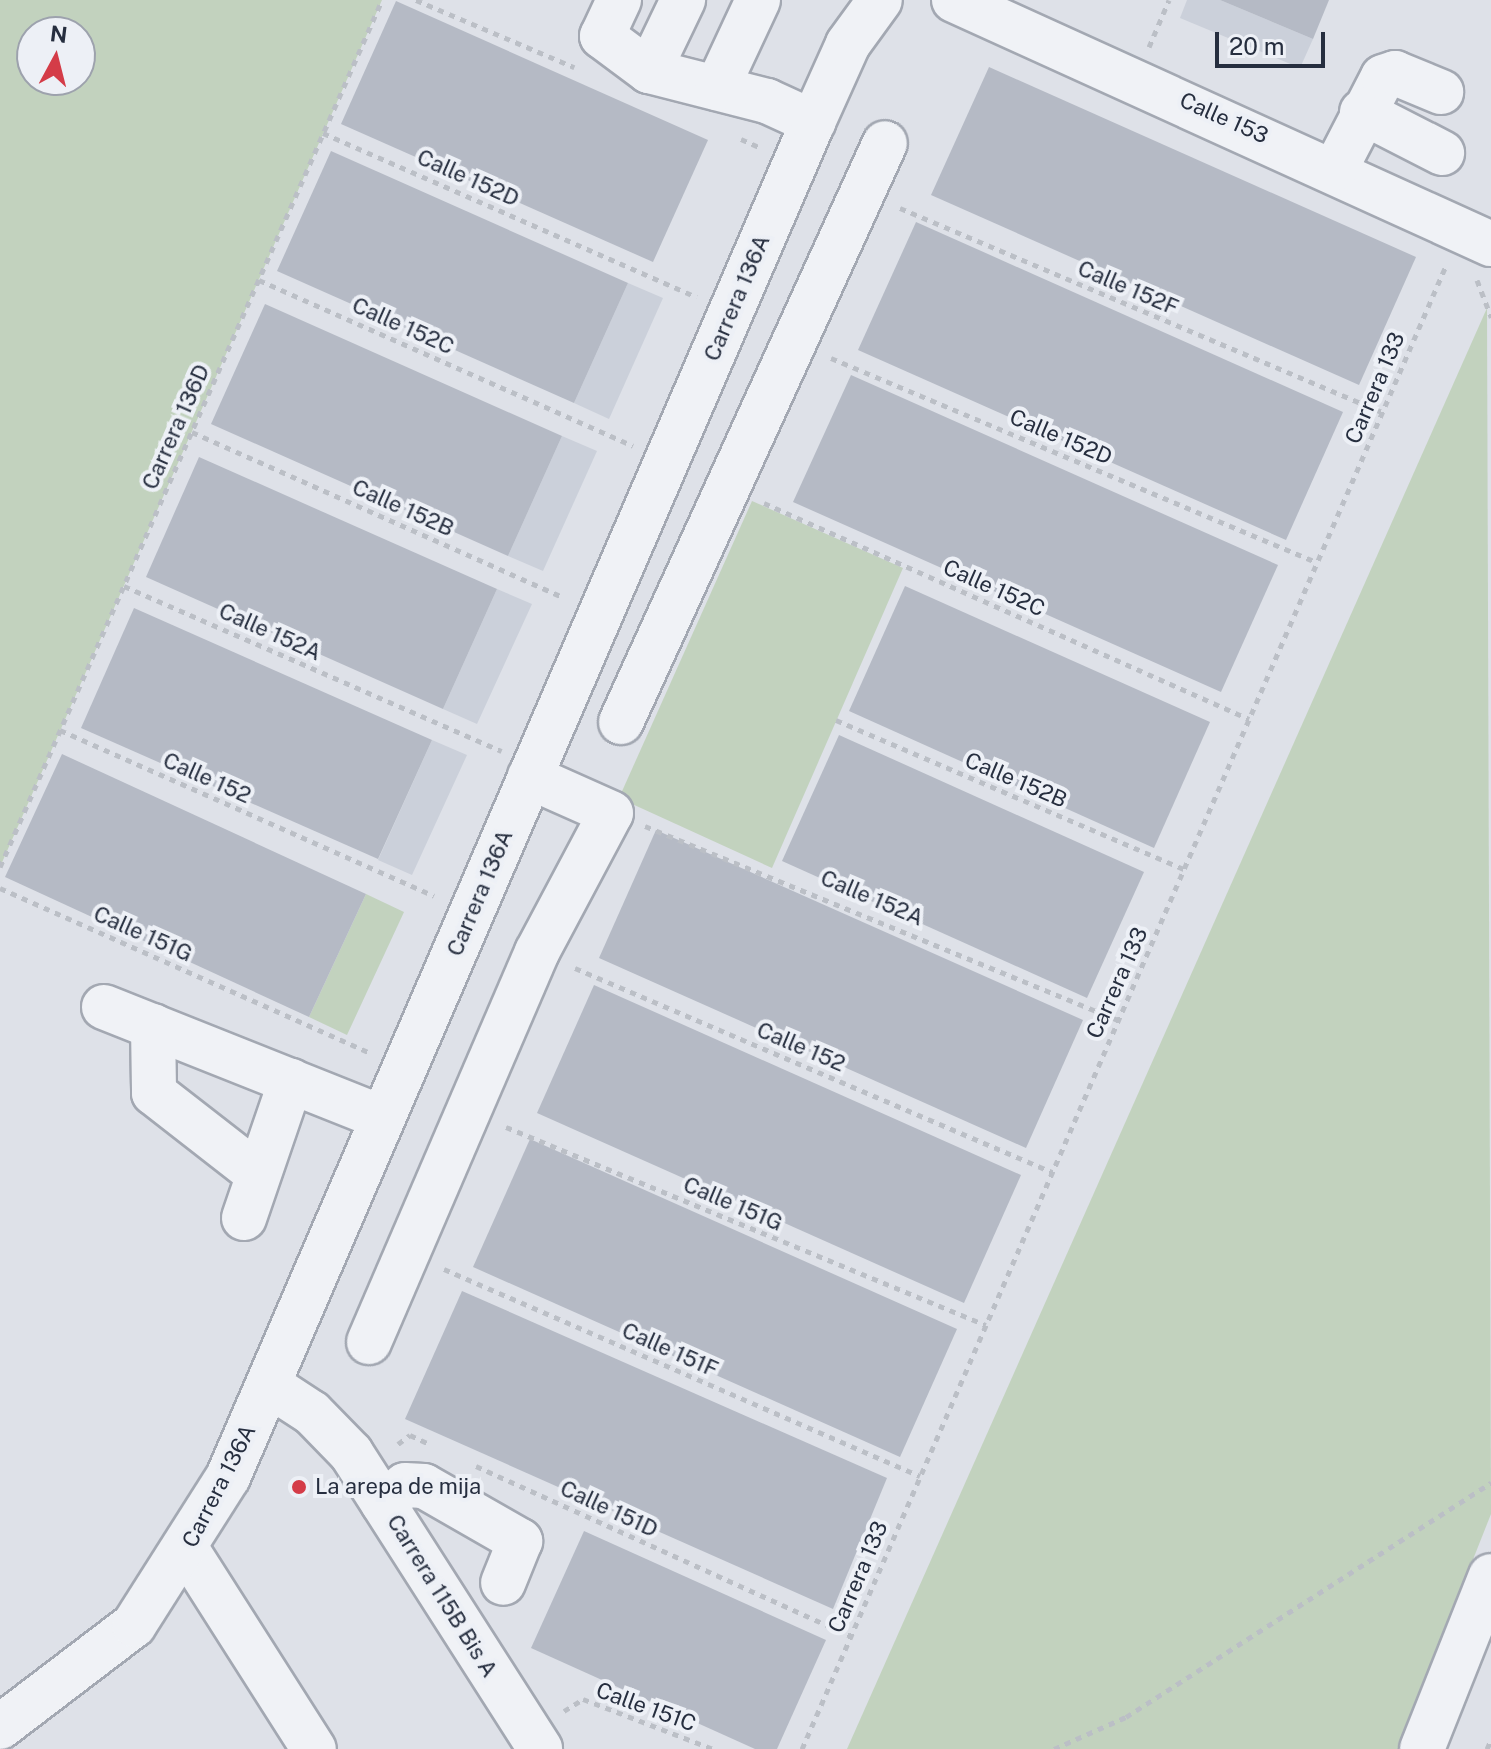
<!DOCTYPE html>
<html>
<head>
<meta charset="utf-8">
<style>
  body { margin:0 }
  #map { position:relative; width:1491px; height:1749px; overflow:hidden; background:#dee1e8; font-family:"Public Sans",sans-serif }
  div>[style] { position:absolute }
  .built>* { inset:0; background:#cbd0da }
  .green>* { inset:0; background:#c2d2be }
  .building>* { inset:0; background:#b5bac5 }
  .path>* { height:5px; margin-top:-2.5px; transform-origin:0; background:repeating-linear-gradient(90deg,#bbbfc6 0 6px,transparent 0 12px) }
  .roads { filter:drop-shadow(2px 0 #a3a8b2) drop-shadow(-2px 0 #a3a8b2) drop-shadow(0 2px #a3a8b2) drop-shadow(0 -2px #a3a8b2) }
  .minor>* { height:44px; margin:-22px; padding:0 22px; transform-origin:22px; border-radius:22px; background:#f0f2f6 }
  .dots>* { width:22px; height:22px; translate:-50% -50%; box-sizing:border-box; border:4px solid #edf0f6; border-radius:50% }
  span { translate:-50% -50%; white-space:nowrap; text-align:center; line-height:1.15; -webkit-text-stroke:8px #edf0f6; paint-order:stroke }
  .street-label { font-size:22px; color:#262e3f }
  .poi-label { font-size:22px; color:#262e3f }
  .left { translate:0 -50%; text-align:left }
  .north { position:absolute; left:16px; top:16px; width:80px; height:80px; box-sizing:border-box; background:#edf0f6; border:2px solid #9da2ad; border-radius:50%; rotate:7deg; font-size:22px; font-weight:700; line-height:32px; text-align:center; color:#262e3f }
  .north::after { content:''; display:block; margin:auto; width:28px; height:36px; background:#d43c48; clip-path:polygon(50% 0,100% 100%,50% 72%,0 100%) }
  .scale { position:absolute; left:1215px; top:32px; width:110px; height:36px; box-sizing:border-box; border:4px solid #262e3f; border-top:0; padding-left:10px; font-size:24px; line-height:28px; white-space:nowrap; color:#262e3f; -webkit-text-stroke:6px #edf0f6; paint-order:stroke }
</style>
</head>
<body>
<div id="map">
  <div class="built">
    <div style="clip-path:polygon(1187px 0,1220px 0,1313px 39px,1300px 68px,1180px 18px)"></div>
    <div style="clip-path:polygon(628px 283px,663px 298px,609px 419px,574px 403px)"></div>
    <div style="clip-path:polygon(562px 436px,597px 451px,543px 571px,508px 556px)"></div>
    <div style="clip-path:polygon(497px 589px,532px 604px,477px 724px,443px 709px)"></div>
    <div style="clip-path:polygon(432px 740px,467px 755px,412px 875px,378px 860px)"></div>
  </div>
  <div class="green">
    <div style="clip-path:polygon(evenodd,0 0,382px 0,0 867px,0 0,32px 32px,80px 32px,80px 80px,32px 80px,32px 32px)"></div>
    <div style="clip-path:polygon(1487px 308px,1491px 1514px,1398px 1749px,847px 1749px)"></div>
    <div style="clip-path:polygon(752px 501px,903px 568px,772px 868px,619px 798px)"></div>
    <div style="clip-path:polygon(366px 894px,404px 912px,347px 1035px,309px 1017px)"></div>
  </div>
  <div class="building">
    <div style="clip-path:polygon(1220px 0,1329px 0,1313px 39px)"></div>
    <div style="clip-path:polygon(396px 1px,708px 140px,653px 262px,341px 124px)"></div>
    <div style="clip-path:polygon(989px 67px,1416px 257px,1359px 385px,931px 195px)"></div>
    <div style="clip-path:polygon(331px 151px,628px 283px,574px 403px,277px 271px)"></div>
    <div style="clip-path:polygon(916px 222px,1343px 412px,1286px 540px,858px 350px)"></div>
    <div style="clip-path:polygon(265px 304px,562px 436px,508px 556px,211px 424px)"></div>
    <div style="clip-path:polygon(851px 375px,1278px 565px,1221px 692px,793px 502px)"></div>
    <div style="clip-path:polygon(199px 457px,497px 589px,443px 709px,146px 577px)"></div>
    <div style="clip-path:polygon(905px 586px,1210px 722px,1154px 848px,849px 711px)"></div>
    <div style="clip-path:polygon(134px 608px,432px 740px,378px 859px,81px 728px)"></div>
    <div style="clip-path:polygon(839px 735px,1144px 872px,1087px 998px,782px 861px)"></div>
    <div style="clip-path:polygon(62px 754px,366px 894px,309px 1017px,5px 877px)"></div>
    <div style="clip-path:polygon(656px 830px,1083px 1020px,1026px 1148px,599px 958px)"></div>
    <div style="clip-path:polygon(594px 985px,1021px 1175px,964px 1303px,537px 1113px)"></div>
    <div style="clip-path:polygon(530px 1139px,957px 1329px,900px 1457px,473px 1267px)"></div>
    <div style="clip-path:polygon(462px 1291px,887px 1478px,833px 1609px,405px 1419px)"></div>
    <div style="clip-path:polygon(584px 1531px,826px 1640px,777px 1749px,755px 1749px,531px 1648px)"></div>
  </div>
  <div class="path">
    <div style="left:416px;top:0;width:172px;rotate:23deg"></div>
    <div style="left:1149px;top:47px;width:51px;rotate:-66.9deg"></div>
    <div style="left:323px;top:133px;width:408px;rotate:23.7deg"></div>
    <div style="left:741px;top:139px;width:22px;rotate:24deg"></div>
    <div style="left:900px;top:208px;width:523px;rotate:22.94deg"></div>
    <div style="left:259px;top:280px;width:409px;rotate:23.9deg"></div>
    <div style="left:1477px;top:280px;width:40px;rotate:69deg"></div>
    <div style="left:831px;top:358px;width:526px;rotate:22.81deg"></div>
    <div style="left:192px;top:432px;width:406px;rotate:24deg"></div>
    <div style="left:764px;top:503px;width:531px;rotate:24.01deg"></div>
    <div style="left:124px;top:586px;width:412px;rotate:23.6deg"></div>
    <div style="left:836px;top:720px;width:379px;rotate:23.2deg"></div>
    <div style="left:60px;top:730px;width:409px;rotate:23.9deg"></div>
    <div style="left:645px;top:826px;width:511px;rotate:22.3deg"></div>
    <div style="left:0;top:867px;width:947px;rotate:-66.22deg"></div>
    <div style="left:0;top:888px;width:403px;rotate:24deg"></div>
    <div style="left:575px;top:968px;width:519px;rotate:23.16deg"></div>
    <div style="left:506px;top:1127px;width:519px;rotate:22.42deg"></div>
    <div style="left:444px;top:1269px;width:519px;rotate:23.5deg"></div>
    <div style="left:398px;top:1444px;width:15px;rotate:-37deg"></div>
    <div style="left:410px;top:1435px;width:19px;rotate:25deg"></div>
    <div style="left:476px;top:1466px;width:411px;rotate:24.4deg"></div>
    <div style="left:564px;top:1711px;width:22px;rotate:-32deg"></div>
    <div style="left:583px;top:1699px;width:139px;rotate:21deg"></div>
    <div style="left:802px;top:1749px;width:1615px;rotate:-66.53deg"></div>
    <div style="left:1054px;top:1749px;width:79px;rotate:-24deg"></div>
    <div style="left:1126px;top:1717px;width:434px;rotate:-32.7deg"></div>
    <div style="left:1487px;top:1749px;width:10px;rotate:-66deg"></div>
  </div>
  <div class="roads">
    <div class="minor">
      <div style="left:619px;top:0;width:40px;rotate:115deg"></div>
      <div style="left:602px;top:36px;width:59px;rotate:36.7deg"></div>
      <div style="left:649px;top:71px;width:122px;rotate:14.3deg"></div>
      <div style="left:767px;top:101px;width:51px;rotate:24.5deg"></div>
      <div style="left:954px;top:0;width:590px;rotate:24.44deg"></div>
      <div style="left:649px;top:71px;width:79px;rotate:-64.4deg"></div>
      <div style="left:717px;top:88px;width:97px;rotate:-65deg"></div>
      <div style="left:1362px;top:112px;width:90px;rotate:27.1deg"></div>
      <div style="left:1336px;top:168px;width:102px;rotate:-62.7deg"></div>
      <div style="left:1383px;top:77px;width:13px;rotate:-18deg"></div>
      <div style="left:1395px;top:73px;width:50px;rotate:22.4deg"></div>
      <div style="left:621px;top:722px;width:636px;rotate:-65.49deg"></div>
      <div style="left:104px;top:1007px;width:300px;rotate:21.7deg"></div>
      <div style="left:153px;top:1026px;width:67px;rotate:89.1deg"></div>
      <div style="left:154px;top:1093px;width:132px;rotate:37.9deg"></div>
      <div style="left:244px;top:1218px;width:145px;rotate:-71.1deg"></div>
      <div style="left:369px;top:1342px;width:425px;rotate:-66.7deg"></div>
      <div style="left:537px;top:952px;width:157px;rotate:-62deg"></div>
      <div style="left:611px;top:813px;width:89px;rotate:-156deg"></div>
      <div style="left:269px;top:1385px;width:51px;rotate:33.1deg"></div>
      <div style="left:312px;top:1413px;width:56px;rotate:45.7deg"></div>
      <div style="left:351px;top:1453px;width:351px;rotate:57.4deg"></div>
      <div style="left:383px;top:1503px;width:28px;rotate:-39deg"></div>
      <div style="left:405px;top:1485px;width:19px;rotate:3deg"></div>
      <div style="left:424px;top:1486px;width:111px;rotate:29.8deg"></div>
      <div style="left:520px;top:1541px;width:45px;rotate:112deg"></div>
      <div style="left:187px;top:1550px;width:236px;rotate:57.5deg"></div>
      <div style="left:0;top:1727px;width:168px;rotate:-37.3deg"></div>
      <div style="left:134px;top:1625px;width:175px;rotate:-57.6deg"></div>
      <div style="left:228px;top:1477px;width:1476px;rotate:-66.65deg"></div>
      <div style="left:813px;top:122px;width:85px;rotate:-65.8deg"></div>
      <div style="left:848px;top:44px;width:54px;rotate:-54deg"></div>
      <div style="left:1422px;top:1749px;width:186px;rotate:-68.3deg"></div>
    </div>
  </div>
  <div class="dots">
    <div style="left:299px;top:1487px;background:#d43c48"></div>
  </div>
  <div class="street-label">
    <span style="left:1224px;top:118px;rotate:24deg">Calle 153</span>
    <span style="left:468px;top:178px;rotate:24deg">Calle 152D</span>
    <span style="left:1128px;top:288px;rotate:23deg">Calle 152F</span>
    <span style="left:737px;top:298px;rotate:-67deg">Carrera 136A</span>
    <span style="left:403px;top:326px;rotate:24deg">Calle 152C</span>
    <span style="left:1375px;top:388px;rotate:-67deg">Carrera 133</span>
    <span style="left:176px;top:427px;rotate:-66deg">Carrera 136D</span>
    <span style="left:1061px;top:437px;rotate:23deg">Calle 152D</span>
    <span style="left:403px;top:508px;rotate:24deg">Calle 152B</span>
    <span style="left:994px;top:588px;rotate:24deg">Calle 152C</span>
    <span style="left:270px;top:632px;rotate:24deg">Calle 152A</span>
    <span style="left:207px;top:778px;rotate:24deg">Calle 152</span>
    <span style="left:1016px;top:780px;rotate:23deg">Calle 152B</span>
    <span style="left:480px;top:893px;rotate:-67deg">Carrera 136A</span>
    <span style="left:872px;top:898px;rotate:23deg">Calle 152A</span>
    <span style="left:143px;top:934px;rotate:24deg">Calle 151G</span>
    <span style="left:1117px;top:983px;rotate:-66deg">Carrera 133</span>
    <span style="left:801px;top:1047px;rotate:23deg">Calle 152</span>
    <span style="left:733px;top:1204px;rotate:23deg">Calle 151G</span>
    <span style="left:670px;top:1350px;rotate:24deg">Calle 151F</span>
    <span style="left:219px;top:1486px;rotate:-63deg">Carrera 136A</span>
    <span style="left:609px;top:1509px;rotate:25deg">Calle 151D</span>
    <span style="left:858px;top:1577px;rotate:-67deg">Carrera 133</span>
    <span style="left:442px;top:1596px;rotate:58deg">Carrera 115B Bis A</span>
    <span style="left:646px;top:1707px;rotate:20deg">Calle 151C</span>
  </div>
  <div class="poi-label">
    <span class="left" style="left:315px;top:1487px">La arepa de mija</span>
  </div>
  <div class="north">N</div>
  <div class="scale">20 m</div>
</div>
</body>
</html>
